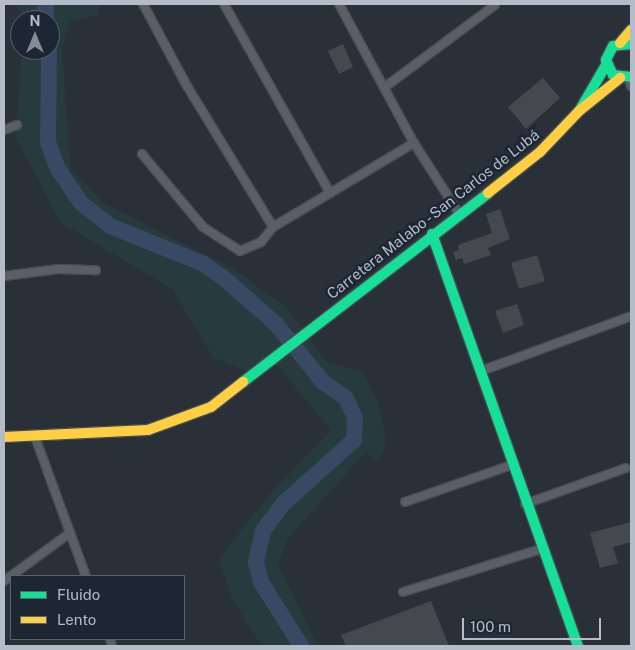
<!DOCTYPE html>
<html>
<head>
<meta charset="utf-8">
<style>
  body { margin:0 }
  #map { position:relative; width:635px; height:650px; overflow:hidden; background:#2a3038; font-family:"Public Sans",sans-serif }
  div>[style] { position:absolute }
  .green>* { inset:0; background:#273a3e }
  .river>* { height:16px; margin:-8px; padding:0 8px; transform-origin:8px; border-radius:8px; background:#384963 }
  .building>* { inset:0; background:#444950 }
  .roads { filter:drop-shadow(1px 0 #484c53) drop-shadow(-1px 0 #484c53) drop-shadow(0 1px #484c53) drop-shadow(0 -1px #484c53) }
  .street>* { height:8px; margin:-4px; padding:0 4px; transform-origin:4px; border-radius:4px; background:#5a5e66 }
  .fast>* { height:10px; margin:-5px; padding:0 5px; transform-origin:5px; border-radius:5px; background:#16e098 }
  .slow>* { height:10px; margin:-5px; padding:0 5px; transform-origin:5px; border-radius:5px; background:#ffcf43 }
  span { translate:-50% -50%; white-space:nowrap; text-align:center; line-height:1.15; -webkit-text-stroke:5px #1d2633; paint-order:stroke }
  .street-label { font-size:15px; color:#b4bcc9 }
  .frame { position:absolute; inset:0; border:5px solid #b4bcc9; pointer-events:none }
  .legend { position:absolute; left:10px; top:575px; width:175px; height:65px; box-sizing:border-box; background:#1d2633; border:1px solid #59626f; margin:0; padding:6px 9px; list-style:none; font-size:15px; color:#b4bcc9 }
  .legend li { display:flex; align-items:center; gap:10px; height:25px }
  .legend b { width:25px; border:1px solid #59626f }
  .north { position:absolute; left:10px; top:10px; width:50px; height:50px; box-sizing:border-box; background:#1d2633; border:1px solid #59626f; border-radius:50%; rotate:0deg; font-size:14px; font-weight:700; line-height:20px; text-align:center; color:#b4bcc9 }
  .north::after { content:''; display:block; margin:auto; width:18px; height:22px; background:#848b96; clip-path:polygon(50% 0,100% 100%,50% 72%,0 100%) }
  .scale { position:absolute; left:462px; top:618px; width:139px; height:22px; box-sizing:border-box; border:2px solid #b4bcc9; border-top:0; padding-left:6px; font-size:15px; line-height:18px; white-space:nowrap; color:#b4bcc9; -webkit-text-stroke:4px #1d2633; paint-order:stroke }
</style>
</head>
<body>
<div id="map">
  <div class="green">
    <div style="clip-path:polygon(17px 4px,99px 4px,99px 14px,70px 22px,62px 48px,70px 167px,103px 203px,232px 268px,285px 306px,327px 363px,362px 371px,378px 403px,387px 442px,378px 461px,366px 452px,288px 538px,278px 564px,318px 646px,262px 646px,233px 601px,219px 559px,270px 494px,331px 430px,272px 359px,256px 375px,213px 357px,172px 289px,60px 222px,16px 138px,22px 50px,50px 50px,50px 20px,21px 20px)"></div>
  </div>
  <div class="river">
    <div style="left:46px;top:4px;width:16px;rotate:90deg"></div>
    <div style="left:49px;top:50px;width:92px;rotate:90.6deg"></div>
    <div style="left:48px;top:142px;width:29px;rotate:70deg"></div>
    <div style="left:58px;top:169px;width:41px;rotate:55.9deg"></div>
    <div style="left:81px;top:203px;width:37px;rotate:38deg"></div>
    <div style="left:110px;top:226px;width:101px;rotate:22deg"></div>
    <div style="left:204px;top:264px;width:29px;rotate:36deg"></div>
    <div style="left:227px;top:281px;width:65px;rotate:41.3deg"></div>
    <div style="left:276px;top:324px;width:75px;rotate:51deg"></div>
    <div style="left:323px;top:382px;width:28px;rotate:35deg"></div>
    <div style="left:346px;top:398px;width:22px;rotate:66deg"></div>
    <div style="left:355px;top:418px;width:22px;rotate:93deg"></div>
    <div style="left:354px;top:440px;width:96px;rotate:138deg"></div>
    <div style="left:283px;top:504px;width:34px;rotate:127deg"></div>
    <div style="left:263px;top:531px;width:32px;rotate:103deg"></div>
    <div style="left:256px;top:562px;width:21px;rotate:76deg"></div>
    <div style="left:261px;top:582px;width:75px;rotate:58deg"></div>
  </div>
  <div class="building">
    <div style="clip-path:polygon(343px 44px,353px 67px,339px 74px,328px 51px)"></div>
    <div style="clip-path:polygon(543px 78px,560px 98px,526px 129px,508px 107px)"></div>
    <div style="clip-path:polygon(500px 209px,510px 239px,488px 248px,491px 255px,464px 264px,462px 258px,456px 260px,453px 252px,459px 250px,458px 245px,492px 233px,486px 214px)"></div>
    <div style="clip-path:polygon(537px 255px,545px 281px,519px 289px,511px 263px)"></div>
    <div style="clip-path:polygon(517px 304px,524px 325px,503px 333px,495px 311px)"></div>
    <div style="clip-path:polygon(631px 522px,631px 542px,613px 547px,618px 563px,600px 568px,590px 533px)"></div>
    <div style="clip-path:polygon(431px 601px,449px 646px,346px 646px,341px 635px)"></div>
  </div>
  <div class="roads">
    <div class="street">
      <div style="left:143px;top:4px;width:93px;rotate:61.8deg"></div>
      <div style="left:187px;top:86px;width:165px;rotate:58.6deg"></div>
      <div style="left:224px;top:4px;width:217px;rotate:60.7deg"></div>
      <div style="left:339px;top:4px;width:158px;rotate:61.7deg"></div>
      <div style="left:414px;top:143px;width:82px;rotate:57.5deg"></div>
      <div style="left:628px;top:78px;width:9px;rotate:69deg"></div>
      <div style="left:385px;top:87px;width:137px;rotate:-36.7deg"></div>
      <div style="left:4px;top:130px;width:14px;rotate:-21deg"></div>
      <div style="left:142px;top:154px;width:95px;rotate:50.1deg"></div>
      <div style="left:203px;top:227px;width:44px;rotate:33deg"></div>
      <div style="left:240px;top:251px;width:23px;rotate:-23deg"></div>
      <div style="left:261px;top:242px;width:19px;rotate:-51deg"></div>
      <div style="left:273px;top:227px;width:164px;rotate:-30.8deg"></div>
      <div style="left:4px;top:276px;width:55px;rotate:-7.3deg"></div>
      <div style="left:59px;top:269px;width:37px;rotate:2deg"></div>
      <div style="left:481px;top:371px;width:160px;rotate:-20.1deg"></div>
      <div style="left:35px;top:437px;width:148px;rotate:69.9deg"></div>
      <div style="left:405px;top:502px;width:112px;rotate:-19.2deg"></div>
      <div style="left:525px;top:504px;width:107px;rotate:-19.6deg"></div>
      <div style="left:4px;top:581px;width:82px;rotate:-36deg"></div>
      <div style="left:403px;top:592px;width:145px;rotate:-17.3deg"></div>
      <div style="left:110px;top:639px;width:7px;rotate:74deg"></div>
    </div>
    <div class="fast">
      <div style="left:631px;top:44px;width:18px;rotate:174deg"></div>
      <div style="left:613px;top:46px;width:16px;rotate:117deg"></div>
      <div style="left:606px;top:60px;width:17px;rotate:65deg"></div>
      <div style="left:613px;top:75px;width:18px;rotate:6deg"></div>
      <div style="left:581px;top:108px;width:50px;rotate:-59.8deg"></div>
      <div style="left:432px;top:234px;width:437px;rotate:70.5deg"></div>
      <div style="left:243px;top:382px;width:309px;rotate:-37.6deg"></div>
    </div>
    <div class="slow">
      <div style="left:620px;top:43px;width:17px;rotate:-50deg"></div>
      <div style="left:488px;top:193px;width:66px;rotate:-38.3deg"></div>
      <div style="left:540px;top:152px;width:57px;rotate:-46.4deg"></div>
      <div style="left:579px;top:111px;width:53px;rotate:-38.8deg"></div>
      <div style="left:4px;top:437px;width:144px;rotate:-2.8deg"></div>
      <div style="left:148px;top:430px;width:67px;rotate:-20.1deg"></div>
      <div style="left:211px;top:407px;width:41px;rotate:-38deg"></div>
    </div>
  </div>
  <div class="street-label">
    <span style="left:433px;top:214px;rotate:-38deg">Carretera Malabo - San Carlos de Lubá</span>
  </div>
  <div class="frame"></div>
  <ul class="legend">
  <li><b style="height:6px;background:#16e098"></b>Fluido</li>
  <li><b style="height:6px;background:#ffcf43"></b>Lento</li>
  </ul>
  <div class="north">N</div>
  <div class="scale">100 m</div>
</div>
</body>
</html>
